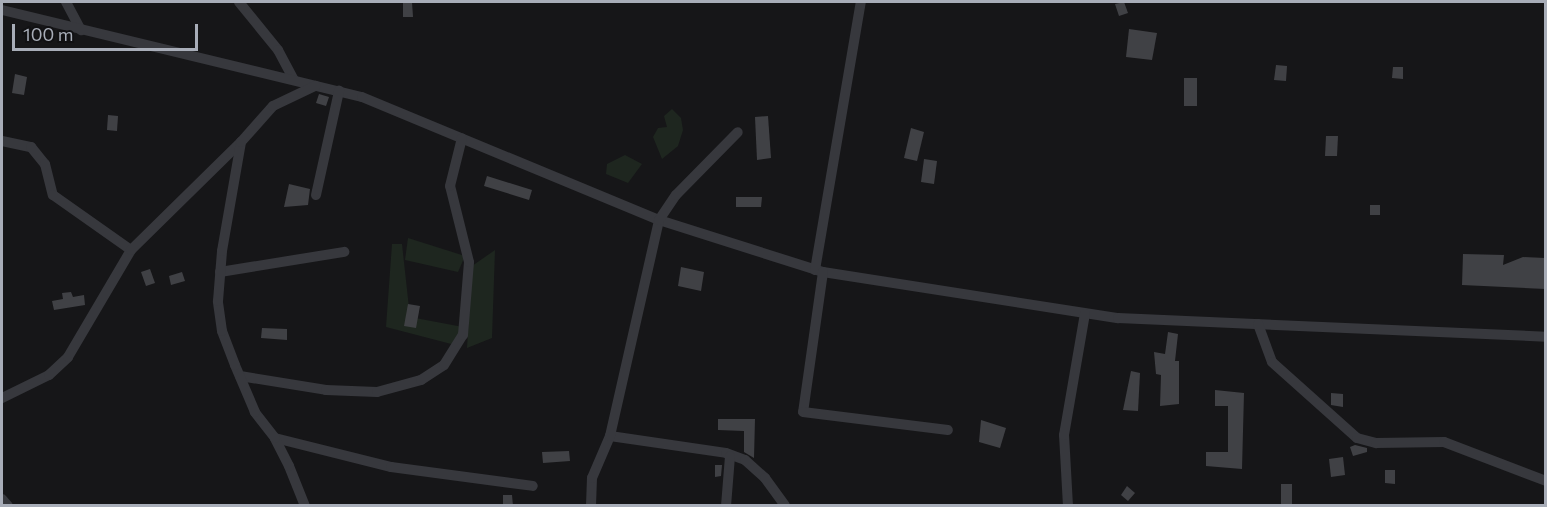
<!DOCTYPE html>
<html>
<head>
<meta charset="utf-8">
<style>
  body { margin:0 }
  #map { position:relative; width:1547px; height:507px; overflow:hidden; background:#161618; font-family:Commissioner,sans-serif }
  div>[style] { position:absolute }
  .green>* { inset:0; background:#1e261f }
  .building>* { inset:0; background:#404145 }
  .street>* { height:10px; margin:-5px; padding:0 5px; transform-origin:5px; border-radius:5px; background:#37383d }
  span { translate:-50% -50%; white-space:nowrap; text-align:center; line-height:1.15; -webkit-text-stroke:4.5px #111113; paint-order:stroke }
  .frame { position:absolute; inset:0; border:3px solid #a8adb8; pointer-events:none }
  .scale { position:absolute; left:12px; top:24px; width:186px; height:27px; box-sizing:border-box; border:3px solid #a8adb8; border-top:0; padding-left:8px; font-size:18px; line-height:21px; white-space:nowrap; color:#a8adb8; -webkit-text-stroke:4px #111113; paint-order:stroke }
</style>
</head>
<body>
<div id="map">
  <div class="green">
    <div style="clip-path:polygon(672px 109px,681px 118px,683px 130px,678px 146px,662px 159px,653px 137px,658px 128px,667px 127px,664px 116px)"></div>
    <div style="clip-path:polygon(625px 155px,642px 164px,628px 183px,606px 174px,607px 164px)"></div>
    <div style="clip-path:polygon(408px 238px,465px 256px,458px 272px,405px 260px)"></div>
    <div style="clip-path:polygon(392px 244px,402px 244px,410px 317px,463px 327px,459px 346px,386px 327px)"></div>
    <div style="clip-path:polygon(495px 250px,492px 338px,467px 348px,472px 266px)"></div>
  </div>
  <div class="building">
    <div style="clip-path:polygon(403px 2px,412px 2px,413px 17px,403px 17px)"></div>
    <div style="clip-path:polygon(1124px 2px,1128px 13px,1119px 16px,1115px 4px)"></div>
    <div style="clip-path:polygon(1129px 29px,1157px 33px,1152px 60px,1126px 57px)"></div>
    <div style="clip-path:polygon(1276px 65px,1287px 66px,1286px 81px,1274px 80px)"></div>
    <div style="clip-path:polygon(1393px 67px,1403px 67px,1403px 79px,1392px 78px)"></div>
    <div style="clip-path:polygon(15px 74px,27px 77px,24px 95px,12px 93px)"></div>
    <div style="clip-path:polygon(1184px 78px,1197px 78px,1197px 106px,1184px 106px)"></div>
    <div style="clip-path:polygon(319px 94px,329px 97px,326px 106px,316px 103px)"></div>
    <div style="clip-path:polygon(108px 115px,118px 116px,117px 131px,107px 130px)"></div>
    <div style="clip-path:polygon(768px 116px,771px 158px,757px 160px,755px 117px)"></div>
    <div style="clip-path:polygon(911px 128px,924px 132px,917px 161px,904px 158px)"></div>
    <div style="clip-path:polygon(1326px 136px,1338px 136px,1337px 156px,1325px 156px)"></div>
    <div style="clip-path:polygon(924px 159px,937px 161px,934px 184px,921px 182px)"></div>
    <div style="clip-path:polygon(487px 176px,532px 190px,529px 200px,484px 186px)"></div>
    <div style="clip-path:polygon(289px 184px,310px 189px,308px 205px,284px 207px)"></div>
    <div style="clip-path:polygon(736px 197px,762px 197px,761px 207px,736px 207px)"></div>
    <div style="clip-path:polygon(1370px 205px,1380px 205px,1380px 215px,1370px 215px)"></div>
    <div style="clip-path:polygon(1463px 254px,1504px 255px,1503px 265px,1523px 257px,1545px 258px,1545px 289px,1462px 285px)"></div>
    <div style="clip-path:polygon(681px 267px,704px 272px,701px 291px,678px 286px)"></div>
    <div style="clip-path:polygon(150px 269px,155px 283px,146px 286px,141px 272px)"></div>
    <div style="clip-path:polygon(182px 272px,185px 281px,171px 285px,169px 276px)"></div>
    <div style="clip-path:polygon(71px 292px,73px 297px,84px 295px,85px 305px,54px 310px,52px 301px,63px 299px,62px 293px)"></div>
    <div style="clip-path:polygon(408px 304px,420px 306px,416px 328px,404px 326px)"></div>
    <div style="clip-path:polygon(262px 328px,287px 329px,287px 340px,261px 338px)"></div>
    <div style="clip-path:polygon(1168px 332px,1178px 334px,1175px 361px,1179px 361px,1179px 404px,1160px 406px,1161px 375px,1156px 374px,1154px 352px,1165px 354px)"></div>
    <div style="clip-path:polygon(1131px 371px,1140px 373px,1138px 411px,1123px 410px)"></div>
    <div style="clip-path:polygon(1215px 390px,1244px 393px,1242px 469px,1206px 466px,1206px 452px,1228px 452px,1228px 406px,1215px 406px)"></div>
    <div style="clip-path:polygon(1331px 393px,1343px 394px,1343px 407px,1331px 405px)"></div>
    <div style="clip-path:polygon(718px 419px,755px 419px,754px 458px,744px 452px,744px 431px,718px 430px)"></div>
    <div style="clip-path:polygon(981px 420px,1006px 428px,1000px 448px,979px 442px)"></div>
    <div style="clip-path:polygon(1355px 445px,1367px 448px,1367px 452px,1353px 456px,1350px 447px)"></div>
    <div style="clip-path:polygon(569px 451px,570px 461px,543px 463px,542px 452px)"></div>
    <div style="clip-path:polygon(1343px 457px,1345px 475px,1331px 477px,1329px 459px)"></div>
    <div style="clip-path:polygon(715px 465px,722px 465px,721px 476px,715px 477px)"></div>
    <div style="clip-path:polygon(1385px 470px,1395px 470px,1395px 484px,1385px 483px)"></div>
    <div style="clip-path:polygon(1281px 484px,1292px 484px,1292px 506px,1281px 506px)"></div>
    <div style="clip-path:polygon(1127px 486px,1135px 493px,1128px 501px,1121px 495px)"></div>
    <div style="clip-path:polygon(503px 495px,512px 495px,513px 506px,503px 506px)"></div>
  </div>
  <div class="street">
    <div style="left:66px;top:2px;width:32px;rotate:62deg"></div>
    <div style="left:239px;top:2px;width:62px;rotate:50.9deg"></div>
    <div style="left:278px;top:50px;width:34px;rotate:62deg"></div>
    <div style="left:2px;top:10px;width:370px;rotate:13.6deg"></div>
    <div style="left:362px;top:97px;width:321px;rotate:22.5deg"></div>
    <div style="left:659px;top:220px;width:172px;rotate:17.6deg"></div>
    <div style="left:823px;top:272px;width:299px;rotate:8.9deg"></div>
    <div style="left:1118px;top:318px;width:428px;rotate:2.5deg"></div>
    <div style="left:2px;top:141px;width:30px;rotate:12deg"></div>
    <div style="left:31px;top:147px;width:22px;rotate:51deg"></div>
    <div style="left:45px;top:164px;width:32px;rotate:76deg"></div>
    <div style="left:53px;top:195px;width:95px;rotate:35.2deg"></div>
    <div style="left:316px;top:195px;width:107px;rotate:-77.5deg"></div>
    <div style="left:815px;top:270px;width:272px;rotate:-80.3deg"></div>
    <div style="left:220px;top:272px;width:126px;rotate:-9.2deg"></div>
    <div style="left:823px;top:272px;width:141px;rotate:98.1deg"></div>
    <div style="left:803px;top:412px;width:146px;rotate:7.1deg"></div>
    <div style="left:1258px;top:324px;width:40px;rotate:69.8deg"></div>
    <div style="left:1272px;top:362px;width:114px;rotate:41.8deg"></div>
    <div style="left:1357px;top:438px;width:20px;rotate:15deg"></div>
    <div style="left:1376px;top:443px;width:68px;rotate:-0.8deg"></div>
    <div style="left:1444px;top:442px;width:109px;rotate:20.9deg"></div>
    <div style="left:240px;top:376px;width:87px;rotate:9.2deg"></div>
    <div style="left:326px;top:390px;width:51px;rotate:2.2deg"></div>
    <div style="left:377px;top:392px;width:46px;rotate:-15.3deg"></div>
    <div style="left:421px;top:380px;width:27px;rotate:-33deg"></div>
    <div style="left:444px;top:365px;width:36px;rotate:-58deg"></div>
    <div style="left:463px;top:335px;width:73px;rotate:-85.3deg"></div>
    <div style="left:469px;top:262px;width:78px;rotate:-104deg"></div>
    <div style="left:450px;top:186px;width:49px;rotate:-76deg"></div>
    <div style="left:2px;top:398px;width:52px;rotate:-26.1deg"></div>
    <div style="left:49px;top:375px;width:26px;rotate:-43deg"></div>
    <div style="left:68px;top:357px;width:124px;rotate:-59.5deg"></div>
    <div style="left:131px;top:250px;width:153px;rotate:-44.5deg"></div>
    <div style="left:610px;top:436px;width:117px;rotate:8.3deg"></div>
    <div style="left:726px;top:453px;width:20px;rotate:20deg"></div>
    <div style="left:745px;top:460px;width:27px;rotate:42deg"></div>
    <div style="left:765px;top:478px;width:34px;rotate:54deg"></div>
    <div style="left:275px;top:438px;width:120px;rotate:14deg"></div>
    <div style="left:391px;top:467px;width:143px;rotate:7.6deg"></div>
    <div style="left:2px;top:499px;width:9px;rotate:49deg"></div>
    <div style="left:305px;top:506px;width:43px;rotate:-111.8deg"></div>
    <div style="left:289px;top:466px;width:31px;rotate:-117deg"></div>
    <div style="left:275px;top:438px;width:33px;rotate:-128deg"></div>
    <div style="left:255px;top:412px;width:51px;rotate:-113.1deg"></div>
    <div style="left:235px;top:365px;width:36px;rotate:-111deg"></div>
    <div style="left:222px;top:331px;width:30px;rotate:-98deg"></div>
    <div style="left:218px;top:301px;width:50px;rotate:-85.4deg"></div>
    <div style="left:222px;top:251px;width:111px;rotate:-80.1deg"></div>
    <div style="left:241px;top:142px;width:48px;rotate:-48.4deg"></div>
    <div style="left:273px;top:106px;width:47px;rotate:-25.5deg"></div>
    <div style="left:591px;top:506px;width:28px;rotate:-88deg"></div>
    <div style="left:592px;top:478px;width:46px;rotate:-66.8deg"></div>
    <div style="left:610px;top:436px;width:221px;rotate:-77.2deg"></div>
    <div style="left:659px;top:220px;width:30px;rotate:-56deg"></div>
    <div style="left:676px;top:195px;width:88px;rotate:-45.5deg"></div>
    <div style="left:726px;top:506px;width:50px;rotate:-85.4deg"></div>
    <div style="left:1068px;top:506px;width:71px;rotate:-93.2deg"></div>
    <div style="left:1064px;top:435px;width:123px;rotate:-80.2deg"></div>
  </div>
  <div class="frame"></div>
  <div class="scale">100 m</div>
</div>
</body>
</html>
